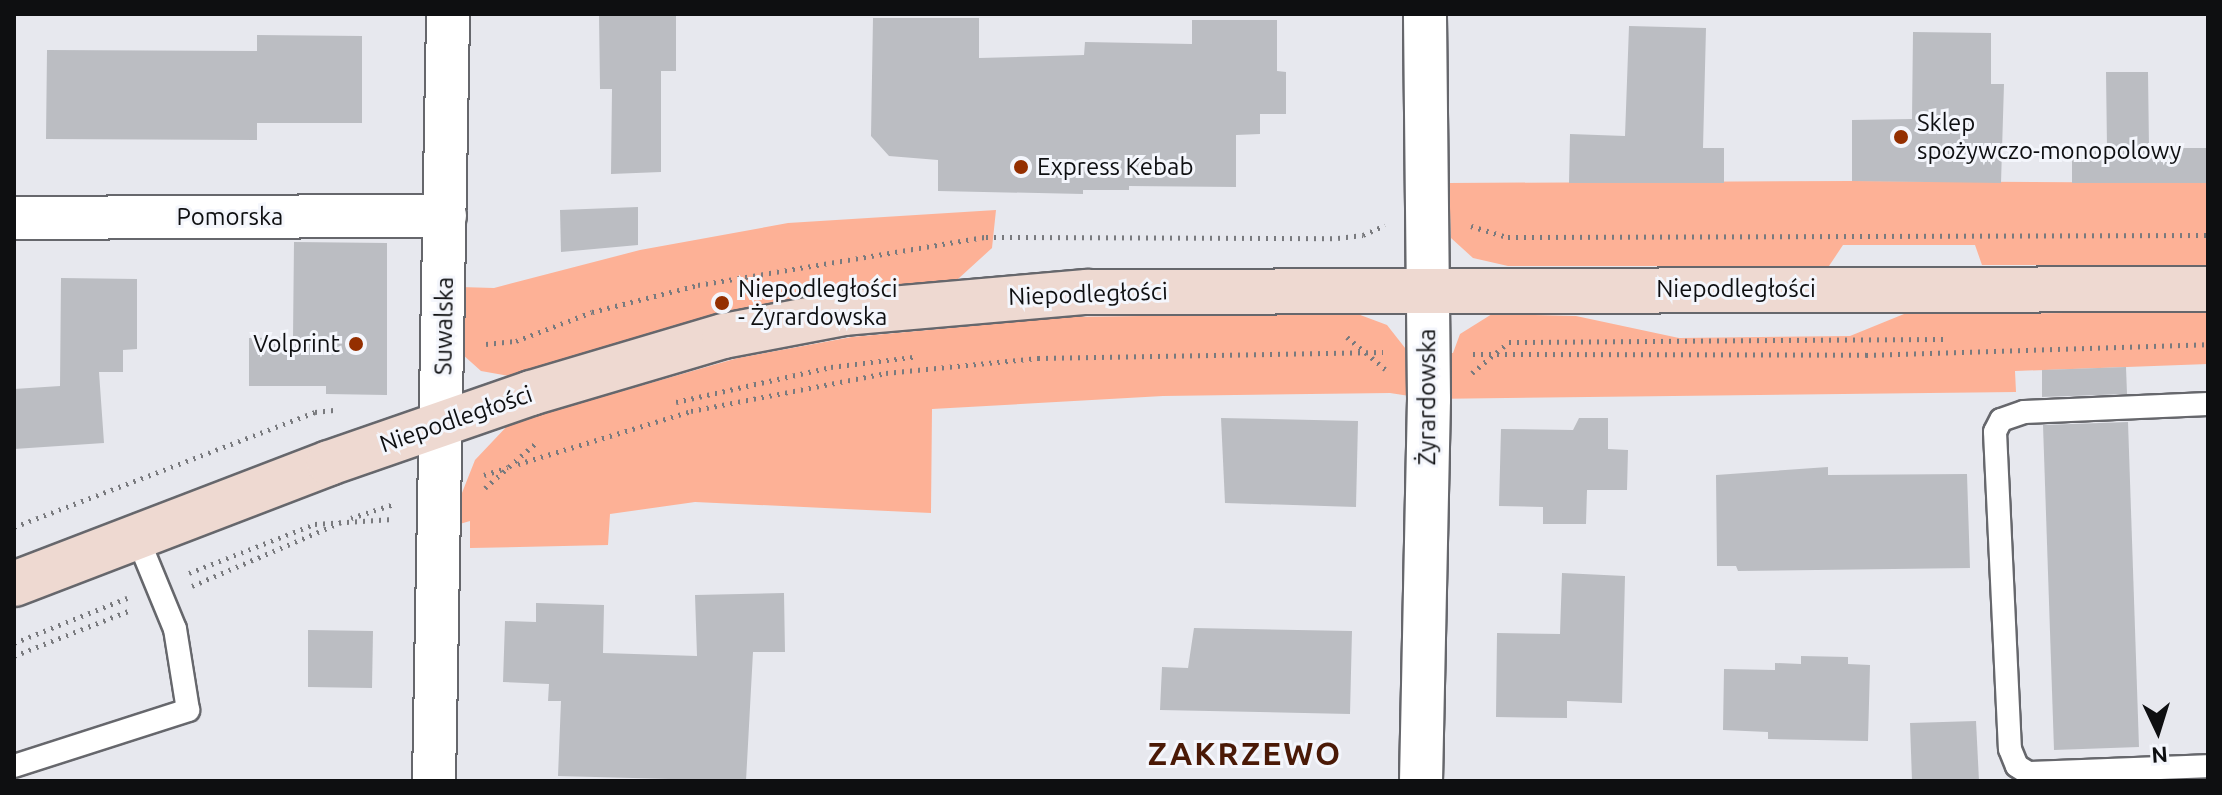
<!DOCTYPE html>
<html>
<head>
<meta charset="utf-8">
<style>
  body { margin:0 }
  #map { position:relative; width:2222px; height:795px; overflow:hidden; background:#e7e8ee; font-family:Ubuntu,sans-serif }
  div>[style] { position:absolute }
  .green>* { inset:0; background:#fdb196 }
  .building>* { inset:0; background:#bbbdc2 }
  .path>* { height:5px; margin-top:-2.5px; transform-origin:0; background:repeating-linear-gradient(90deg,#797a7e 0 2px,transparent 0 8px) }
  .roads { filter:drop-shadow(2px 0 #66676c) drop-shadow(-2px 0 #66676c) drop-shadow(0 2px #66676c) drop-shadow(0 -2px #66676c) }
  .lane>* { height:22px; margin:-11px; padding:0 11px; transform-origin:11px; border-radius:11px; background:#fff }
  .street>* { height:42px; margin:-21px; padding:0 21px; transform-origin:21px; border-radius:21px; background:#fff }
  .secondary>* { height:44px; margin:-22px; padding:0 22px; transform-origin:22px; border-radius:22px; background:#eed9d1 }
  .dots>* { width:22px; height:22px; translate:-50% -50%; box-sizing:border-box; border:4px solid #f4f6fc; border-radius:50% }
  span { translate:-50% -50%; white-space:nowrap; text-align:center; line-height:1.15; -webkit-text-stroke:6px #f4f6fc; paint-order:stroke }
  .poi-label { font-size:24px; color:#0e0f11 }
  .left { translate:0 -50%; text-align:left }
  .right { translate:-100% -50%; text-align:right }
  .street-label { font-size:24px; color:#0e0f11 }
  .district-label { font-size:32px; color:#4a1906; font-weight:700; letter-spacing:2px }
  .frame { position:absolute; inset:0; border:16px solid #0e0f11; pointer-events:none }
  .north { position:absolute; left:2118px; top:691px; width:80px; height:80px; -webkit-text-stroke:6px #f4f6fc; paint-order:stroke; rotate:176deg; font-size:22px; font-weight:700; line-height:32px; text-align:center; color:#0e0f11 }
  .north::after { content:''; display:block; margin:auto; width:28px; height:36px; background:#0e0f11; clip-path:polygon(50% 0,100% 100%,50% 72%,0 100%) }
</style>
</head>
<body>
<div id="map">
  <div class="green">
    <div style="clip-path:polygon(1852px 181px,2208px 183px,2208px 265px,1982px 265px,1975px 245px,1843px 245px,1829px 266px,1508px 266px,1473px 258px,1451px 238px,1449px 183px)"></div>
    <div style="clip-path:polygon(996px 210px,992px 248px,958px 279px,755px 307px,672px 326px,509px 376px,481px 371px,462px 354px,460px 287px,494px 288px,640px 250px,788px 223px)"></div>
    <div style="clip-path:polygon(2208px 312px,2208px 364px,2015px 371px,2016px 392px,1429px 399px,1390px 393px,1163px 396px,932px 409px,931px 513px,695px 502px,610px 514px,608px 545px,470px 548px,470px 521px,439px 530px,458px 503px,475px 460px,510px 423px,738px 358px,852px 337px,1068px 317px,1355px 313px,1387px 325px,1409px 353px,1453px 353px,1460px 334px,1492px 314px,1576px 316px,1679px 338px,1850px 336px,1904px 314px)"></div>
  </div>
  <div class="building">
    <div style="clip-path:polygon(599px 15px,676px 16px,676px 71px,661px 71px,661px 172px,611px 174px,612px 89px,600px 89px)"></div>
    <div style="clip-path:polygon(873px 18px,979px 18px,979px 58px,1084px 55px,1085px 42px,1192px 44px,1192px 20px,1277px 20px,1277px 71px,1286px 72px,1286px 114px,1260px 114px,1260px 134px,1236px 135px,1236px 187px,1129px 186px,1129px 190px,1083px 190px,1083px 194px,938px 191px,938px 160px,889px 156px,871px 136px)"></div>
    <div style="clip-path:polygon(1629px 26px,1706px 28px,1703px 148px,1724px 148px,1724px 183px,1569px 183px,1570px 134px,1625px 136px)"></div>
    <div style="clip-path:polygon(1913px 32px,1991px 33px,1991px 84px,2004px 84px,2001px 183px,1852px 181px,1852px 120px,1912px 119px)"></div>
    <div style="clip-path:polygon(257px 35px,362px 36px,362px 123px,257px 123px,257px 140px,46px 139px,47px 50px,257px 51px)"></div>
    <div style="clip-path:polygon(2106px 72px,2148px 72px,2149px 148px,2208px 148px,2208px 183px,2072px 183px,2072px 149px,2107px 148px)"></div>
    <div style="clip-path:polygon(638px 207px,638px 245px,561px 252px,560px 210px)"></div>
    <div style="clip-path:polygon(294px 242px,387px 243px,387px 395px,326px 394px,326px 386px,249px 386px,249px 338px,293px 337px)"></div>
    <div style="clip-path:polygon(61px 278px,137px 279px,137px 349px,123px 350px,123px 372px,99px 372px,104px 443px,14px 449px,14px 389px,60px 386px)"></div>
    <div style="clip-path:polygon(2126px 367px,2127px 394px,2042px 397px,2042px 370px)"></div>
    <div style="clip-path:polygon(1221px 418px,1358px 421px,1356px 507px,1225px 503px)"></div>
    <div style="clip-path:polygon(1579px 418px,1608px 418px,1608px 449px,1628px 450px,1627px 490px,1587px 490px,1586px 524px,1543px 524px,1543px 507px,1499px 506px,1501px 429px,1573px 430px)"></div>
    <div style="clip-path:polygon(2128px 422px,2139px 747px,2054px 750px,2043px 425px)"></div>
    <div style="clip-path:polygon(1828px 467px,1828px 475px,1967px 474px,1970px 568px,1738px 571px,1736px 566px,1717px 566px,1716px 475px)"></div>
    <div style="clip-path:polygon(1562px 573px,1625px 576px,1622px 703px,1567px 701px,1567px 718px,1496px 717px,1497px 633px,1560px 634px)"></div>
    <div style="clip-path:polygon(784px 593px,785px 652px,753px 652px,746px 781px,558px 776px,561px 701px,548px 701px,549px 684px,503px 682px,505px 621px,536px 622px,536px 603px,604px 605px,603px 653px,697px 656px,695px 595px)"></div>
    <div style="clip-path:polygon(1194px 628px,1352px 631px,1350px 714px,1160px 710px,1162px 667px,1188px 668px)"></div>
    <div style="clip-path:polygon(308px 630px,373px 631px,372px 688px,308px 687px)"></div>
    <div style="clip-path:polygon(1801px 656px,1848px 657px,1848px 664px,1870px 665px,1868px 741px,1768px 739px,1768px 732px,1723px 730px,1724px 669px,1775px 670px,1775px 663px,1801px 664px)"></div>
    <div style="clip-path:polygon(1976px 721px,1979px 781px,1912px 781px,1910px 723px)"></div>
  </div>
  <div class="path">
    <div style="left:1471px;top:226px;width:39px;rotate:17deg"></div>
    <div style="left:1508px;top:237px;width:700px;rotate:-0.16deg"></div>
    <div style="left:1347px;top:337px;width:50px;rotate:40.1deg"></div>
    <div style="left:486px;top:344px;width:30px;rotate:-6deg"></div>
    <div style="left:516px;top:341px;width:81px;rotate:-20.9deg"></div>
    <div style="left:592px;top:312px;width:109px;rotate:-14.3deg"></div>
    <div style="left:698px;top:285px;width:292px;rotate:-9.5deg"></div>
    <div style="left:986px;top:237px;width:352px;rotate:0.2deg"></div>
    <div style="left:1338px;top:238px;width:25px;rotate:-7deg"></div>
    <div style="left:1363px;top:235px;width:24px;rotate:-24deg"></div>
    <div style="left:1473px;top:354px;width:393px;rotate:0.1deg"></div>
    <div style="left:1866px;top:355px;width:342px;rotate:-1.8deg"></div>
    <div style="left:1472px;top:373px;width:48px;rotate:-40deg"></div>
    <div style="left:1509px;top:342px;width:434px;rotate:-0.4deg"></div>
    <div style="left:676px;top:402px;width:159px;rotate:-12.7deg"></div>
    <div style="left:831px;top:367px;width:83px;rotate:-7deg"></div>
    <div style="left:518px;top:464px;width:181px;rotate:-17deg"></div>
    <div style="left:691px;top:411px;width:199px;rotate:-11deg"></div>
    <div style="left:886px;top:373px;width:153px;rotate:-5.6deg"></div>
    <div style="left:1038px;top:358px;width:345px;rotate:-1deg"></div>
    <div style="left:484px;top:475px;width:25px;rotate:-18deg"></div>
    <div style="left:485px;top:488px;width:69px;rotate:-41.5deg"></div>
    <div style="left:351px;top:518px;width:45px;rotate:-18deg"></div>
    <div style="left:14px;top:527px;width:322px;rotate:-20.9deg"></div>
    <div style="left:315px;top:412px;width:19px;rotate:-6deg"></div>
    <div style="left:189px;top:573px;width:135px;rotate:-21.3deg"></div>
    <div style="left:315px;top:524px;width:78px;rotate:-3.7deg"></div>
    <div style="left:192px;top:586px;width:162px;rotate:-23.2deg"></div>
    <div style="left:14px;top:643px;width:122px;rotate:-21.7deg"></div>
    <div style="left:14px;top:656px;width:126px;rotate:-21.5deg"></div>
  </div>
  <div class="roads">
    <div class="lane">
      <div style="left:2208px;top:404px;width:184px;rotate:177.5deg"></div>
      <div style="left:2024px;top:412px;width:24px;rotate:161deg"></div>
      <div style="left:2001px;top:420px;width:13px;rotate:117deg"></div>
      <div style="left:1995px;top:432px;width:317px;rotate:87.3deg"></div>
      <div style="left:2010px;top:749px;width:18px;rotate:68deg"></div>
      <div style="left:2017px;top:766px;width:13px;rotate:32deg"></div>
      <div style="left:2028px;top:773px;width:180px;rotate:-2.2deg"></div>
      <div style="left:14px;top:766px;width:183px;rotate:-17.8deg"></div>
      <div style="left:188px;top:710px;width:82px;rotate:-99.1deg"></div>
      <div style="left:175px;top:629px;width:100px;rotate:-112.4deg"></div>
    </div>
    <div class="street">
      <div style="left:14px;top:218px;width:431px;rotate:-0.3deg"></div>
      <div style="left:434px;top:781px;width:767px;rotate:-88.95deg"></div>
      <div style="left:1421px;top:781px;width:382px;rotate:-88.8deg"></div>
      <div style="left:1429px;top:399px;width:385px;rotate:-90.6deg"></div>
    </div>
    <div class="secondary">
      <div style="left:14px;top:584px;width:337px;rotate:-21deg"></div>
      <div style="left:329px;top:463px;width:214px;rotate:-19.1deg"></div>
      <div style="left:531px;top:393px;width:201px;rotate:-16.5deg"></div>
      <div style="left:724px;top:336px;width:123px;rotate:-10.8deg"></div>
      <div style="left:845px;top:313px;width:243px;rotate:-5deg"></div>
      <div style="left:1087px;top:292px;width:1121px;rotate:-0.15deg"></div>
    </div>
  </div>
  <div class="dots">
    <div style="left:1901px;top:137px;background:#942f00"></div>
    <div style="left:1021px;top:167px;background:#942f00"></div>
    <div style="left:722px;top:303px;background:#942f00"></div>
    <div style="left:356px;top:344px;background:#942f00"></div>
  </div>
  <div class="poi-label">
    <span class="left" style="left:1917px;top:137px">Sklep<br>spożywczo-monopolowy</span>
    <span class="left" style="left:1037px;top:167px">Express Kebab</span>
    <span class="left" style="left:738px;top:303px">Niepodległości<br>- Żyrardowska</span>
    <span class="right" style="left:340px;top:344px">Volprint</span>
  </div>
  <div class="street-label">
    <span style="left:230px;top:217px">Pomorska</span>
    <span style="left:1736px;top:289px">Niepodległości</span>
    <span style="left:1088px;top:294px;rotate:-2deg">Niepodległości</span>
    <span style="left:444px;top:326px;rotate:-89deg">Suwalska</span>
    <span style="left:1427px;top:397px;rotate:-90deg">Żyrardowska</span>
    <span style="left:456px;top:419px;rotate:-19deg">Niepodległości</span>
  </div>
  <div class="district-label">
    <span style="left:1245px;top:753px">ZAKRZEWO</span>
  </div>
  <div class="frame"></div>
  <div class="north">N</div>
</div>
</body>
</html>
